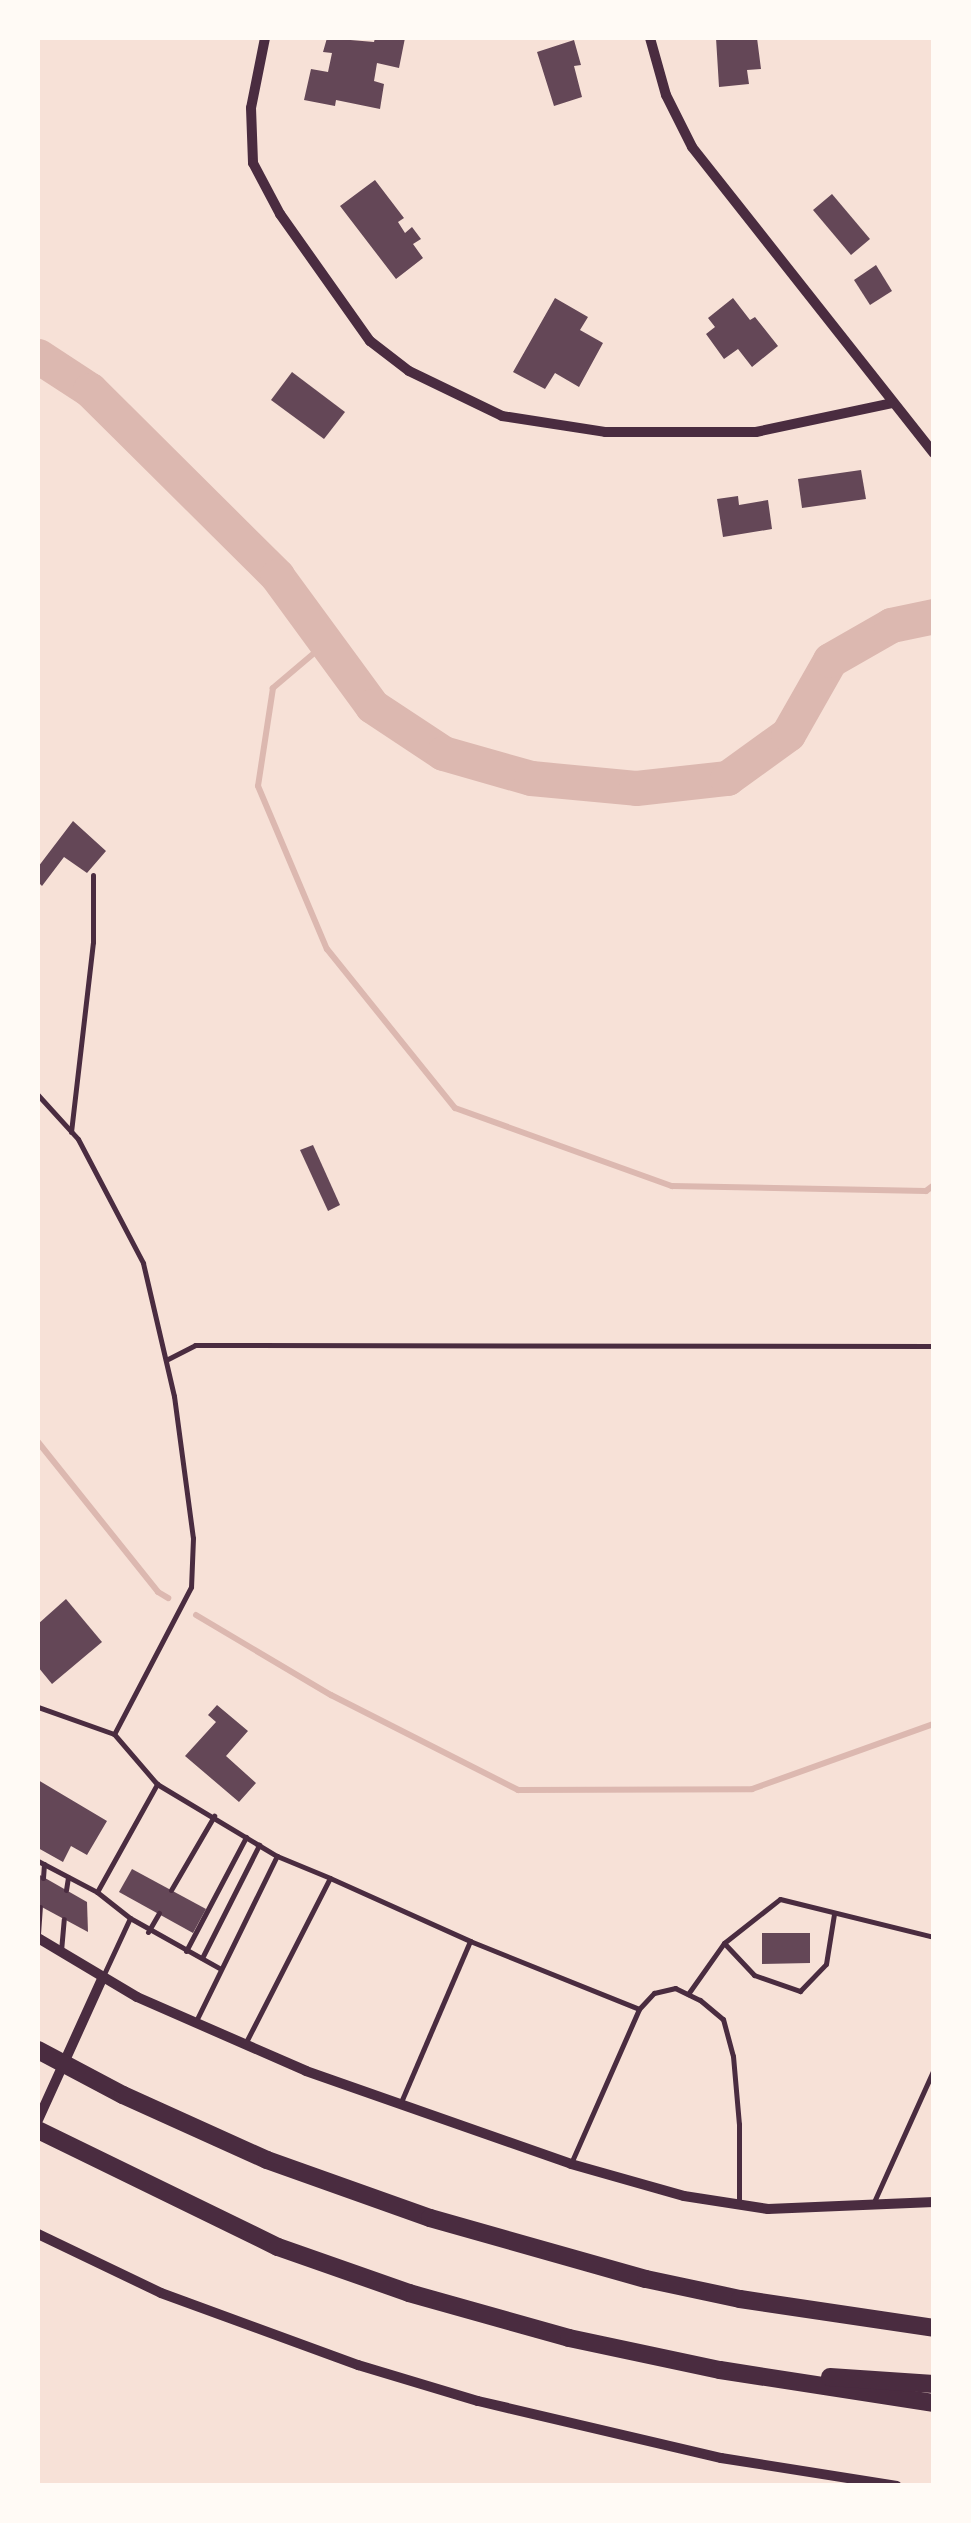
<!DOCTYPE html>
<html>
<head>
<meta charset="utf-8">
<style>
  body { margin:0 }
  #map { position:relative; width:971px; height:2523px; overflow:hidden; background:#f7e1d7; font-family:Figtree,sans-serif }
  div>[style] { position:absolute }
  .stream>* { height:6px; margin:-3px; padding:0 3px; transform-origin:3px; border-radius:3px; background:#dcb8b0 }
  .river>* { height:35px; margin:-17.5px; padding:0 17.5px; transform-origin:17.5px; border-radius:17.5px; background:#dcb8b0 }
  .building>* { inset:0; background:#644757 }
  .service>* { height:5px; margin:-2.5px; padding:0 2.5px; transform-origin:2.5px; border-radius:2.5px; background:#4a2c40 }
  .minor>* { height:10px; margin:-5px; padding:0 5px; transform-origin:5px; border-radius:5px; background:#4a2c40 }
  .trunk>* { height:18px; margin:-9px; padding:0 9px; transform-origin:9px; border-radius:9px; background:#4a2c40 }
  span { translate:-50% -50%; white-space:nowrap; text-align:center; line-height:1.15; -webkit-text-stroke:10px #fffaf5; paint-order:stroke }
  .frame { position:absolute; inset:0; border:40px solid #fffaf5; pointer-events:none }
</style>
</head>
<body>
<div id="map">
  <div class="stream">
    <div style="left:326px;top:643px;width:70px;rotate:139.7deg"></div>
    <div style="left:273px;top:688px;width:99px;rotate:98.7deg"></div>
    <div style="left:258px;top:786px;width:177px;rotate:67.1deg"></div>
    <div style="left:327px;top:949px;width:204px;rotate:51.2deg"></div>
    <div style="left:455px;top:1108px;width:231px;rotate:19.8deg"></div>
    <div style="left:672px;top:1186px;width:254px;rotate:1.1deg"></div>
    <div style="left:926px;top:1191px;width:10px;rotate:-37deg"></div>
    <div style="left:38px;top:1442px;width:192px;rotate:51.3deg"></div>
    <div style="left:158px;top:1592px;width:12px;rotate:31deg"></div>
    <div style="left:196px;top:1615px;width:157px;rotate:30.7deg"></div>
    <div style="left:331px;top:1695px;width:210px;rotate:26.9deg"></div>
    <div style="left:518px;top:1790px;width:234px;rotate:-0.2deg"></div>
    <div style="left:752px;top:1789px;width:193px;rotate:-19.7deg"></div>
  </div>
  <div class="river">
    <div style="left:38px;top:356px;width:62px;rotate:33.2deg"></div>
    <div style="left:90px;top:390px;width:264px;rotate:44.8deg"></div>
    <div style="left:277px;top:576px;width:161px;rotate:53.8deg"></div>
    <div style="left:372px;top:706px;width:85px;rotate:33.5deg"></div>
    <div style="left:443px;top:753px;width:91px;rotate:15.9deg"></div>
    <div style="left:531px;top:778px;width:105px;rotate:5.4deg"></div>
    <div style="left:636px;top:788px;width:92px;rotate:-6.3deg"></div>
    <div style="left:727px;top:778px;width:75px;rotate:-35.8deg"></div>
    <div style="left:788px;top:734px;width:85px;rotate:-60.4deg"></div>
    <div style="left:830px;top:660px;width:70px;rotate:-29.8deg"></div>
    <div style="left:891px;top:625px;width:44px;rotate:-11.8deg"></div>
  </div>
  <div class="building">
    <div style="clip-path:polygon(327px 38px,374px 42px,375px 38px,405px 38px,399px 68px,377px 63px,374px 81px,384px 84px,380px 109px,336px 100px,335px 106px,304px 100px,311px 69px,328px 72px,332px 53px,323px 52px)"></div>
    <div style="clip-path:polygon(716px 38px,757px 38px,761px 69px,747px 70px,749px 84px,719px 87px)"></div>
    <div style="clip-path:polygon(574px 40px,581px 65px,574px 66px,582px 97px,554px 106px,537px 52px)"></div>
    <div style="clip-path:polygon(375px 180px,404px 218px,398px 222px,405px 233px,412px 227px,421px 239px,413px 244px,423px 258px,396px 279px,340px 206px)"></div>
    <div style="clip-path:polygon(832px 194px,870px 239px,851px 255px,813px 210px)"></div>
    <div style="clip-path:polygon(876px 265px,892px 291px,870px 305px,854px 280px)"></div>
    <div style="clip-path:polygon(555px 298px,588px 317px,580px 330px,603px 343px,579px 387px,555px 373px,545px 389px,513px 372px)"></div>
    <div style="clip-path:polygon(733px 298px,750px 320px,755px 317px,778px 346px,752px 367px,738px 349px,724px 359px,706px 334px,715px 327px,708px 318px)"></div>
    <div style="clip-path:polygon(292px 372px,345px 412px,324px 439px,271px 400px)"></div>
    <div style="clip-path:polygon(861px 470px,866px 499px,802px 508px,798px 479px)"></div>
    <div style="clip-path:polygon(738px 496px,739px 505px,768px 500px,772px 529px,723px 537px,717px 499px)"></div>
    <div style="clip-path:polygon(73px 821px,106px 851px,87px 873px,64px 857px,42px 886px,38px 882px,38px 867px)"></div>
    <div style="clip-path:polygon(313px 1145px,340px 1205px,328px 1211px,300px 1150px)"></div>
    <div style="clip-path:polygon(66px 1599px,102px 1642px,52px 1684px,38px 1667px,38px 1624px)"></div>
    <div style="clip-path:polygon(217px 1705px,248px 1731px,226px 1756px,256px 1783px,239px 1802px,185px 1756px,216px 1722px,208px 1715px)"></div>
    <div style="clip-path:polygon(38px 1780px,107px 1821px,87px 1855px,71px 1846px,63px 1862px,38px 1848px)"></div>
    <div style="clip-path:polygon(132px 1869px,206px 1909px,193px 1933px,119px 1892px)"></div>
    <div style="clip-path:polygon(38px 1874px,87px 1902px,88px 1932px,38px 1905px)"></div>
    <div style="clip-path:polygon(762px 1933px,810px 1933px,810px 1963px,762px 1964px)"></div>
  </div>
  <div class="service">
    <div style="left:38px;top:1095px;width:59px;rotate:47.7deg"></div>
    <div style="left:78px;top:1139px;width:140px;rotate:62.3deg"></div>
    <div style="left:143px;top:1263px;width:137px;rotate:76.9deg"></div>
    <div style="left:174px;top:1396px;width:143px;rotate:82.4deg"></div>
    <div style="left:193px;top:1538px;width:49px;rotate:92.3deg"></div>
    <div style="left:191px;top:1587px;width:166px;rotate:117.6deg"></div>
    <div style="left:114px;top:1734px;width:81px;rotate:-160.4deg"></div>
    <div style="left:71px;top:1132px;width:191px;rotate:-83.4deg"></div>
    <div style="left:93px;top:942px;width:67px;rotate:-90deg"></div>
    <div style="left:166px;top:1360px;width:33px;rotate:-27deg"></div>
    <div style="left:195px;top:1345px;width:739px;rotate:0.08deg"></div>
    <div style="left:157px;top:1784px;width:140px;rotate:31deg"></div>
    <div style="left:38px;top:1861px;width:67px;rotate:27.7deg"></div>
    <div style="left:97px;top:1892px;width:42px;rotate:38.2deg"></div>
    <div style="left:130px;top:1918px;width:62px;rotate:114.9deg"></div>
    <div style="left:43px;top:1878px;width:14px;rotate:-86deg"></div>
    <div style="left:66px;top:1890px;width:13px;rotate:-81deg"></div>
    <div style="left:171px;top:1890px;width:86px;rotate:-59.8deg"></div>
    <div style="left:97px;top:1892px;width:124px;rotate:-60.9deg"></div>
    <div style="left:157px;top:1784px;width:66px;rotate:-130.7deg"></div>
    <div style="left:130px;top:1918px;width:104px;rotate:29.3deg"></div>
    <div style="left:148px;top:1932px;width:22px;rotate:-60deg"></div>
    <div style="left:38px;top:1934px;width:27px;rotate:-86deg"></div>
    <div style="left:724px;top:1943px;width:44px;rotate:46.8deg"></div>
    <div style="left:754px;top:1975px;width:49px;rotate:19.2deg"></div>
    <div style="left:800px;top:1991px;width:37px;rotate:-46deg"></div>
    <div style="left:826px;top:1964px;width:51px;rotate:-80.9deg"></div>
    <div style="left:61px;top:1951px;width:32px;rotate:-85deg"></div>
    <div style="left:186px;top:1951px;width:129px;rotate:-62.2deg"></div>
    <div style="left:202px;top:1958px;width:127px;rotate:-63.2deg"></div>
    <div style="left:688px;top:1994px;width:62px;rotate:-54.8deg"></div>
    <div style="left:724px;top:1943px;width:71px;rotate:-38.2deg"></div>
    <div style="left:780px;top:1899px;width:159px;rotate:13.9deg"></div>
    <div style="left:196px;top:2021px;width:184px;rotate:-63.9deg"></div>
    <div style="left:277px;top:1856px;width:57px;rotate:22.5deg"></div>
    <div style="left:245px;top:2044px;width:186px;rotate:-62.9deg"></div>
    <div style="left:330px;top:1878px;width:154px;rotate:24.2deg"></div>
    <div style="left:401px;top:2102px;width:175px;rotate:-66.8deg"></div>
    <div style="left:470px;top:1941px;width:182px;rotate:21.9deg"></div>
    <div style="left:572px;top:2161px;width:166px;rotate:-66.2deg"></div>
    <div style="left:639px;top:2009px;width:22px;rotate:-47deg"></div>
    <div style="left:654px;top:1993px;width:22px;rotate:-13deg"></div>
    <div style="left:675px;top:1988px;width:28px;rotate:26deg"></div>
    <div style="left:700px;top:2000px;width:30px;rotate:40deg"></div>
    <div style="left:723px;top:2019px;width:38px;rotate:75deg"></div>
    <div style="left:733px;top:2056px;width:68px;rotate:85deg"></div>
    <div style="left:739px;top:2124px;width:80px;rotate:90deg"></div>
    <div style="left:873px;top:2204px;width:148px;rotate:-65.7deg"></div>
  </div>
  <div class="minor">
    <div style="left:265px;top:38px;width:71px;rotate:101.3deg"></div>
    <div style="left:251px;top:108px;width:55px;rotate:87.9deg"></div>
    <div style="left:253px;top:163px;width:58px;rotate:62.1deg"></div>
    <div style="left:280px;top:214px;width:156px;rotate:54.7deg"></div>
    <div style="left:370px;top:341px;width:49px;rotate:37.6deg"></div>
    <div style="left:409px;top:371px;width:103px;rotate:25.8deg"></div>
    <div style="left:502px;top:416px;width:104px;rotate:8.8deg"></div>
    <div style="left:605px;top:432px;width:151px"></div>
    <div style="left:756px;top:432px;width:139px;rotate:-12deg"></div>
    <div style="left:650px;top:38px;width:59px;rotate:74.3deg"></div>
    <div style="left:666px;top:95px;width:58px;rotate:63.4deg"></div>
    <div style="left:692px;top:147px;width:390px;rotate:51.7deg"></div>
    <div style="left:38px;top:1938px;width:115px;rotate:30.8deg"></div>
    <div style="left:137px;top:1997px;width:184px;rotate:23.6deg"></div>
    <div style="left:306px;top:2071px;width:281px;rotate:19.3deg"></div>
    <div style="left:571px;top:2164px;width:117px;rotate:15.8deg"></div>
    <div style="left:684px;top:2196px;width:85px;rotate:8.8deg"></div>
    <div style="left:768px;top:2209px;width:166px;rotate:-2.4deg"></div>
    <div style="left:38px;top:2120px;width:157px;rotate:-65.6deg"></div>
    <div style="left:38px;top:2234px;width:136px;rotate:25.6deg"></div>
    <div style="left:161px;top:2293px;width:210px;rotate:20.1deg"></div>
    <div style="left:358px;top:2365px;width:125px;rotate:16.7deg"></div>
    <div style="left:478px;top:2401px;width:250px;rotate:13.2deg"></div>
    <div style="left:721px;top:2458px;width:178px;rotate:9deg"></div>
  </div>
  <div class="trunk">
    <div style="left:38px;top:2050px;width:96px;rotate:27.9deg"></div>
    <div style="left:123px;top:2095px;width:158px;rotate:24.3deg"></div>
    <div style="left:267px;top:2160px;width:173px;rotate:19.6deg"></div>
    <div style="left:430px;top:2218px;width:224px;rotate:15.8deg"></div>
    <div style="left:646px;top:2279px;width:96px;rotate:12deg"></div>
    <div style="left:740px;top:2299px;width:196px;rotate:8.5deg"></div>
    <div style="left:38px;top:2130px;width:267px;rotate:26deg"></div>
    <div style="left:278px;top:2247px;width:139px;rotate:19.3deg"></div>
    <div style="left:409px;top:2293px;width:166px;rotate:15.7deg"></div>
    <div style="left:569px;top:2338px;width:154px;rotate:12deg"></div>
    <div style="left:720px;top:2370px;width:217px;rotate:8.8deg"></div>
    <div style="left:830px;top:2377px;width:104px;rotate:3.9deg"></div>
  </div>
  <div class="frame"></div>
</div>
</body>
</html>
